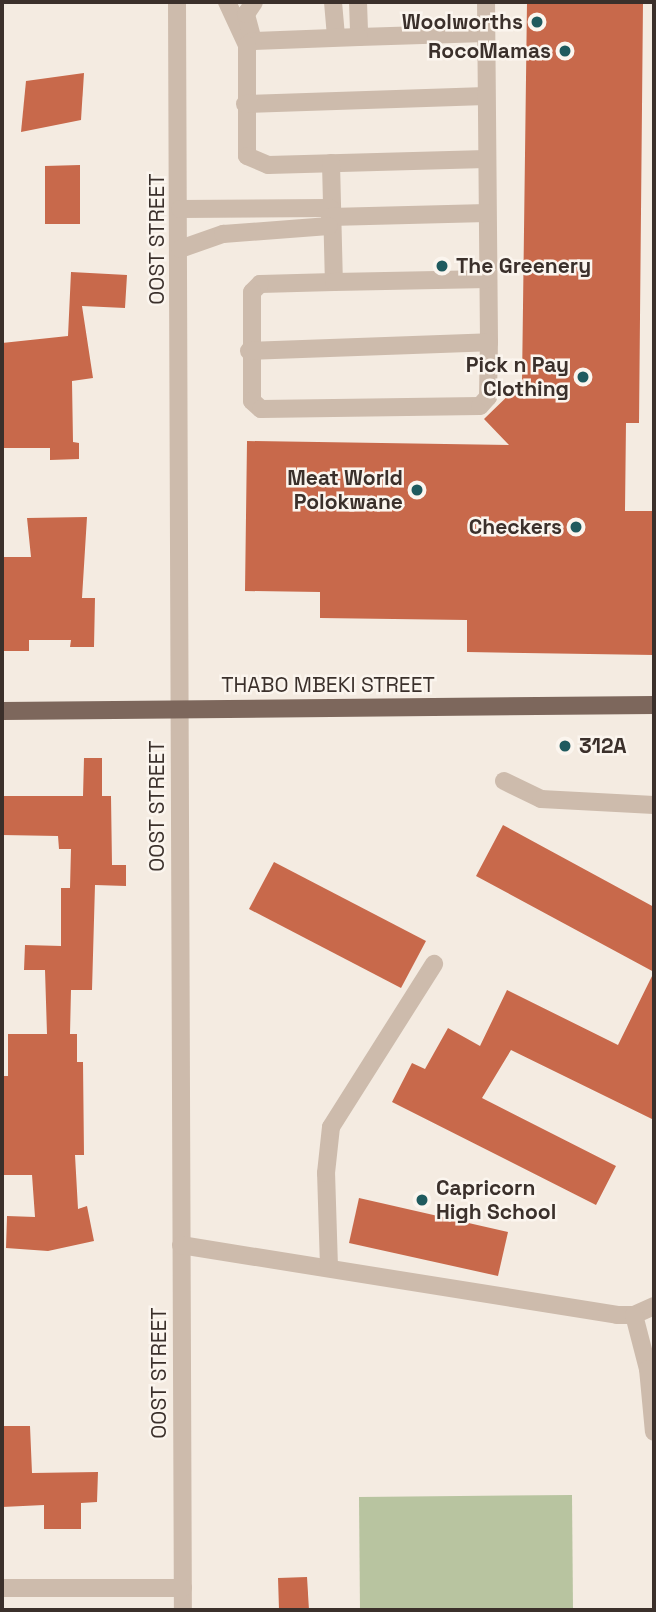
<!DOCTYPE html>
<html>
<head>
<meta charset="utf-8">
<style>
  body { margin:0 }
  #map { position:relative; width:656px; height:1612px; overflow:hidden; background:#f4ebe1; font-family:"Space Grotesk",sans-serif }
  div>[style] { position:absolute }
  .green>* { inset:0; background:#b8c4a0 }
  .building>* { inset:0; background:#c8694b }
  .minor>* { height:18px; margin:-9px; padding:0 9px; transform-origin:9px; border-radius:9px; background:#cdbbac }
  .major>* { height:18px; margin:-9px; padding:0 9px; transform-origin:9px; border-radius:9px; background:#7d675c }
  .dots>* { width:19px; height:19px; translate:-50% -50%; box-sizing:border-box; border:4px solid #fbf5ee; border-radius:50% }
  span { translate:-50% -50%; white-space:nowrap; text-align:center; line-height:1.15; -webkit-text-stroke:5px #fbf5ee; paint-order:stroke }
  .poi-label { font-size:21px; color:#3b302b; font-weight:700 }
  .right { translate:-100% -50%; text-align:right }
  .left { translate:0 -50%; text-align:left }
  .street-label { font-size:21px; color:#3b302b }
  .frame { position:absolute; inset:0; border:4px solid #3b302b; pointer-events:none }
</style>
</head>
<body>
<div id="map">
  <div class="green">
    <div style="clip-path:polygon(572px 1495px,573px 1610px,360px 1610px,359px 1497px)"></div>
  </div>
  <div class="building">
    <div style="clip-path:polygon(527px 2px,643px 2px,639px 423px,626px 423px,625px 511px,654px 511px,654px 655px,467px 652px,467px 620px,320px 618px,320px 592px,245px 591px,247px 441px,509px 445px,484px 419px,522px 382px)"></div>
    <div style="clip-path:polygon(84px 73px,81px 120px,21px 132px,26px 81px)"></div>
    <div style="clip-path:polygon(80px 165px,80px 224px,45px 224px,45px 166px)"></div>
    <div style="clip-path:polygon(71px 272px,127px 275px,125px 308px,82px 306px,93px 378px,72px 381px,73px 442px,79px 443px,79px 459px,50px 460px,50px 448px,2px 448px,2px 343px,68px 336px)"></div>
    <div style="clip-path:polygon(87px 517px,82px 598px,95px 598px,94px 647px,70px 647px,71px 640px,29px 640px,29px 651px,2px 651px,2px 557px,31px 557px,27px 518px)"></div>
    <div style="clip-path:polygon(84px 758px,102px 758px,102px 796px,111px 796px,112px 865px,126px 865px,126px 886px,95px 885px,92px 990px,71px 990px,70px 1034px,77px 1034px,77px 1062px,83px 1062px,84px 1155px,75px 1155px,78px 1209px,87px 1206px,94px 1241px,48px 1251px,6px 1248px,7px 1216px,35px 1217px,32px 1175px,2px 1175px,2px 1076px,8px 1076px,8px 1034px,47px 1034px,45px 970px,24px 970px,25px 945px,61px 946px,61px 888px,70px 888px,71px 849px,59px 849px,58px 836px,2px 835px,2px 796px,83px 796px)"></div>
    <div style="clip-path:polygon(503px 825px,654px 907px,654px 1120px,511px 1050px,482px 1098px,616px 1166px,596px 1205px,392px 1102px,412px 1063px,425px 1069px,448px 1028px,480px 1046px,507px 990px,618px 1045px,654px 972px,476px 876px)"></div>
    <div style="clip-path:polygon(274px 862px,426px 941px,401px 988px,249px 909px)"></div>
    <div style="clip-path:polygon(359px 1198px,508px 1232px,498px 1276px,349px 1243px)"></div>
    <div style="clip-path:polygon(2px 1426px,30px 1426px,32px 1473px,98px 1472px,97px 1502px,81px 1503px,81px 1529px,44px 1529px,44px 1505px,2px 1507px)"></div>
    <div style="clip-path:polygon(307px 1577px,309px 1610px,279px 1610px,278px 1578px)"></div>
  </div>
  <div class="minor">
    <div style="left:177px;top:2px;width:1608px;rotate:89.79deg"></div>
    <div style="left:227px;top:2px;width:47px;rotate:65.1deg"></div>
    <div style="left:333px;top:2px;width:35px;rotate:85deg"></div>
    <div style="left:358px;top:2px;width:35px;rotate:88deg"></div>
    <div style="left:359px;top:37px;width:127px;rotate:-1.8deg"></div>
    <div style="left:252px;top:37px;width:24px;rotate:-105deg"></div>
    <div style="left:246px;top:14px;width:14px;rotate:-56deg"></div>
    <div style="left:359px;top:37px;width:106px;rotate:177.8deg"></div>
    <div style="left:253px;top:41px;width:7px;rotate:146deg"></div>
    <div style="left:247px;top:45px;width:111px;rotate:90deg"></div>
    <div style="left:247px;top:156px;width:23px;rotate:23deg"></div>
    <div style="left:268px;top:165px;width:218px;rotate:-1.6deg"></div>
    <div style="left:245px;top:104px;width:241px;rotate:-1.9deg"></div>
    <div style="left:331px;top:163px;width:119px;rotate:88.6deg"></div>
    <div style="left:334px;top:282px;width:74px;rotate:178.5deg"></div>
    <div style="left:260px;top:284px;width:11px;rotate:135deg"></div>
    <div style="left:252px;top:292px;width:109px;rotate:90deg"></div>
    <div style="left:252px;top:401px;width:12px;rotate:42deg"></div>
    <div style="left:261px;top:409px;width:219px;rotate:-0.8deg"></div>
    <div style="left:480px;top:406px;width:12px;rotate:-48deg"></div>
    <div style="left:488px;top:397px;width:55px;rotate:-89deg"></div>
    <div style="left:489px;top:342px;width:340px;rotate:-90.5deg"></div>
    <div style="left:180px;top:209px;width:150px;rotate:-0.4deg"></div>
    <div style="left:330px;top:217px;width:157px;rotate:-1.5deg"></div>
    <div style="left:180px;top:249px;width:46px;rotate:-19.2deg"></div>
    <div style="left:223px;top:234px;width:106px;rotate:-4.3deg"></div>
    <div style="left:334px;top:282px;width:154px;rotate:-1.1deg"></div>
    <div style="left:249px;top:351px;width:240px;rotate:-2.1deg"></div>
    <div style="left:504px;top:781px;width:41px;rotate:25.9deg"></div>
    <div style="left:541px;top:799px;width:113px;rotate:3deg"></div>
    <div style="left:181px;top:1245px;width:442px;rotate:9.1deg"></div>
    <div style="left:617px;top:1315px;width:17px"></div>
    <div style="left:634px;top:1315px;width:22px;rotate:-24deg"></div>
    <div style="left:329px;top:1267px;width:94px;rotate:-91.8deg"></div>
    <div style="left:326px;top:1173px;width:46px;rotate:-83.8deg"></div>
    <div style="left:331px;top:1127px;width:193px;rotate:-57.7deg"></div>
    <div style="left:634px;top:1315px;width:56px;rotate:75.5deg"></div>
    <div style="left:648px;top:1369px;width:63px;rotate:84.6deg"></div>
    <div style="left:2px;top:1588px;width:181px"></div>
  </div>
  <div class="major">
    <div style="left:2px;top:711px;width:652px;rotate:-0.53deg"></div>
  </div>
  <div class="dots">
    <div style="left:537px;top:22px;background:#1f5a5e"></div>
    <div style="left:565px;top:51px;background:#1f5a5e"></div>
    <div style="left:442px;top:266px;background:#1f5a5e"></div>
    <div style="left:583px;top:377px;background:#1f5a5e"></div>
    <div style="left:417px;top:490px;background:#1f5a5e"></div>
    <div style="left:576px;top:527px;background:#1f5a5e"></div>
    <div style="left:565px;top:746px;background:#1f5a5e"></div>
    <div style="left:422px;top:1200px;background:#1f5a5e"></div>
  </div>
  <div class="poi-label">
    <span class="right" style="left:523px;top:22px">Woolworths</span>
    <span class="right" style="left:551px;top:51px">RocoMamas</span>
    <span class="left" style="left:456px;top:266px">The Greenery</span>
    <span class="right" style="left:569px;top:377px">Pick n Pay<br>Clothing</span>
    <span class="right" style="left:403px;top:490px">Meat World<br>Polokwane</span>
    <span class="right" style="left:562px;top:527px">Checkers</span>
    <span class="left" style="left:579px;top:746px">312A</span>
    <span class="left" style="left:436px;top:1200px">Capricorn<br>High School</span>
  </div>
  <div class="street-label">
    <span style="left:157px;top:239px;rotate:-90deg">OOST STREET</span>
    <span style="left:328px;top:685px">THABO MBEKI STREET</span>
    <span style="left:157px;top:806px;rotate:-90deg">OOST STREET</span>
    <span style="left:159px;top:1373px;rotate:-90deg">OOST STREET</span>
  </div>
  <div class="frame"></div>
</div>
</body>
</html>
